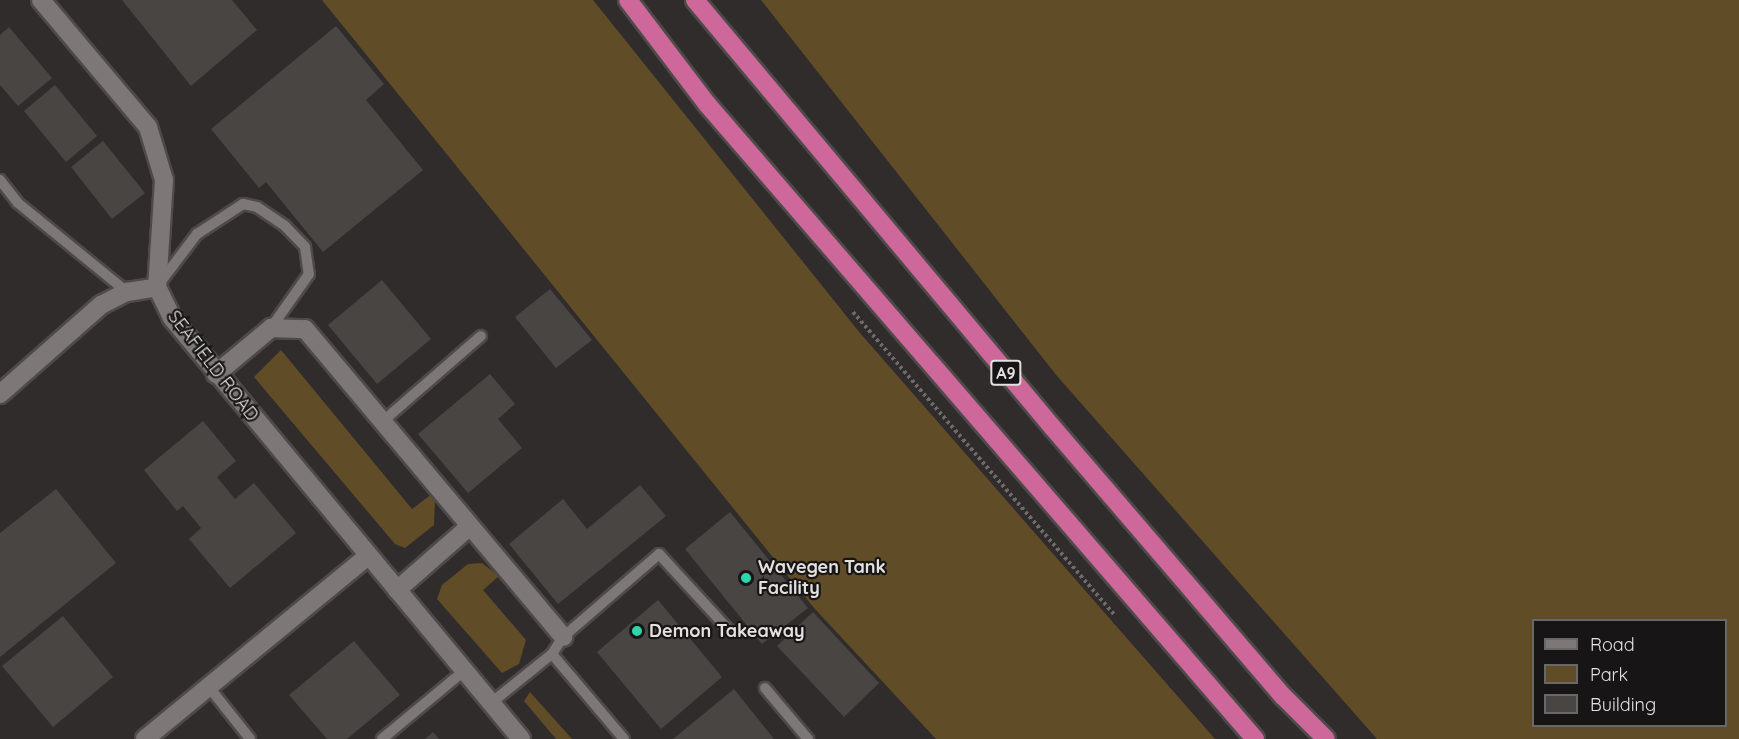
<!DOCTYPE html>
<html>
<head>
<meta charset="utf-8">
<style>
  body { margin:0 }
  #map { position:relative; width:1739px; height:739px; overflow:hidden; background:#312c2c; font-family:Quicksand,sans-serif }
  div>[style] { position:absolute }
  .green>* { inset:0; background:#604c27 }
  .building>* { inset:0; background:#494542 }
  .path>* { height:4px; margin-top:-2px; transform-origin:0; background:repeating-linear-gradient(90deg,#6f6b6b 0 3px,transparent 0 6px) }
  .roads { filter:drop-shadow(2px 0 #4e4a49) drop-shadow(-2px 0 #4e4a49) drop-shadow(0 2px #4e4a49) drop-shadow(0 -2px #4e4a49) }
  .service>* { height:10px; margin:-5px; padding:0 5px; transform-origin:5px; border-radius:5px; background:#7d7777 }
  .minor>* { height:18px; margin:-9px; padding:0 9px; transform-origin:9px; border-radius:9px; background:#7d7777 }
  .trunk>* { height:18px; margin:-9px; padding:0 9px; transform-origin:9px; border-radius:9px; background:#ce689a }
  .dots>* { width:16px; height:16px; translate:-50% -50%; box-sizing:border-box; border:3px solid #171515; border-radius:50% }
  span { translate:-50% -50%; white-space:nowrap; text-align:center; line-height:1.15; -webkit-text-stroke:4.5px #171515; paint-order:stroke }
  .shield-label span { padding:2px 4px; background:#171515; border:2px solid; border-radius:4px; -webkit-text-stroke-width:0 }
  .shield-label { font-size:16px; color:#e4e1e1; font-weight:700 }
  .street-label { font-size:18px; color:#e4e1e1 }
  .poi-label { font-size:18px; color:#e4e1e1; font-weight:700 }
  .left { translate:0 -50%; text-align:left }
  .legend { position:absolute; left:1532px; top:619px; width:195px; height:108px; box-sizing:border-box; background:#171515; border:2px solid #696767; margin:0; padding:8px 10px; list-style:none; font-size:18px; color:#e4e1e1 }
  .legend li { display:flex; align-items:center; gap:12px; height:30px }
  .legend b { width:30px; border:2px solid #696767 }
</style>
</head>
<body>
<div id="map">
  <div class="green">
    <div style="clip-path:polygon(322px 0,593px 0,860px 333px,1215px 739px,936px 739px,814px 608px)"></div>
    <div style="clip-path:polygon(evenodd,761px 0,1739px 0,1739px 739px,1377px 739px,1057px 376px,761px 0,1534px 620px,1726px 620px,1726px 726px,1534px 726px,1534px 620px)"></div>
    <div style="clip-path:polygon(281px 350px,412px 509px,432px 494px,435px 498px,434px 525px,405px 548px,395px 544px,254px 377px)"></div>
    <div style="clip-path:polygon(482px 563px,499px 576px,483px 590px,526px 640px,519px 664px,502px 673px,437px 599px,442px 585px,468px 564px)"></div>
    <div style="clip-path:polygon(530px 692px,572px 739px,556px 739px,524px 701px)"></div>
  </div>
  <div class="building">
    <div style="clip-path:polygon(122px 0,232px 0,257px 30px,191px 86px)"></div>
    <div style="clip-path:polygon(336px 26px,384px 84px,366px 100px,423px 170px,323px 252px,266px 182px,259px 188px,211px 129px)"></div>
    <div style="clip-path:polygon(9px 27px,52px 78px,18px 106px,0 85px,0 35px)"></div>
    <div style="clip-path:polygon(55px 85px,97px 136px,66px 162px,24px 111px)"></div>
    <div style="clip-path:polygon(103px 141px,145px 193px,112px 219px,71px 167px)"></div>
    <div style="clip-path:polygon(382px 280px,431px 339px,377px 384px,328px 325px)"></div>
    <div style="clip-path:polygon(550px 289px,592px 340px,556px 368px,515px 317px)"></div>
    <div style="clip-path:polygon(490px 374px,515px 404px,498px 419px,522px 448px,468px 493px,418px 434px)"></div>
    <div style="clip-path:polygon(203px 421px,236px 461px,217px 477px,235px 499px,254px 483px,296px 533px,230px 588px,189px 539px,201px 528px,183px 506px,177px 511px,144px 470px)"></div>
    <div style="clip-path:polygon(640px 485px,666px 516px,558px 604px,509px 544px,563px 499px,587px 529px)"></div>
    <div style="clip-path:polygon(56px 489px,116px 563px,0 657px,0 533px)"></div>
    <div style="clip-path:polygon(730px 512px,808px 608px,762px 644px,685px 549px)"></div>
    <div style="clip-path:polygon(658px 600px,722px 677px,661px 729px,597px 652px)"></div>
    <div style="clip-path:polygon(813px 612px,879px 683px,844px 717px,777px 646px)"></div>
    <div style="clip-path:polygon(63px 616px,113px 677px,53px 727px,2px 666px)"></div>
    <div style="clip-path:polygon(354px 641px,400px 695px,347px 739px,327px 739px,289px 695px)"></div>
    <div style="clip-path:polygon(734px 689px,774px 739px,673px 739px)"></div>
    <div style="clip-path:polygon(433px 732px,439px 739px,425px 739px)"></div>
  </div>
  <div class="path">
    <div style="left:853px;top:312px;width:401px;rotate:49.2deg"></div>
  </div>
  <div class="roads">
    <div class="service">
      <div style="left:0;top:180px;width:29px;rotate:52deg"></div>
      <div style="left:18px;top:203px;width:141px;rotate:39.2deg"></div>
      <div style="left:159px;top:284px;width:63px;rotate:-52.8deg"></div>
      <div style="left:197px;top:234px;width:55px;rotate:-33.1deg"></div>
      <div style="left:243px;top:204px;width:14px;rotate:12deg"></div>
      <div style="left:257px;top:207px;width:34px;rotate:34deg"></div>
      <div style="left:285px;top:226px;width:29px;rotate:46deg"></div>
      <div style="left:305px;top:247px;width:27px;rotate:82deg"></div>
      <div style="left:309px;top:274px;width:66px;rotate:125.1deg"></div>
      <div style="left:382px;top:422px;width:131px;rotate:-41deg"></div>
      <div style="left:552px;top:654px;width:111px;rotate:49.7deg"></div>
      <div style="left:209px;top:687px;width:66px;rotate:51.7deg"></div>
      <div style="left:765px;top:688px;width:67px;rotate:49.9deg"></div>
      <div style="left:491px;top:703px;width:78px;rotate:-38.8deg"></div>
      <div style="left:552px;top:654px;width:20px;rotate:-57deg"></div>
      <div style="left:563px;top:637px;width:127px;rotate:-40.8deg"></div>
      <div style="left:659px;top:554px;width:102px;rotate:47.4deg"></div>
      <div style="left:382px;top:739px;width:107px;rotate:-39.7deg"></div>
    </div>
    <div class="minor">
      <div style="left:41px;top:0;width:166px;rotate:49.9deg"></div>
      <div style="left:148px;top:127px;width:55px;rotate:73.2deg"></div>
      <div style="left:164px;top:180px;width:107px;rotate:93.7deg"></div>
      <div style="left:157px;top:287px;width:34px;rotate:64deg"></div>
      <div style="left:172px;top:318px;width:547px;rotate:50.34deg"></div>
      <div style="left:216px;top:374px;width:72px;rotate:-39.9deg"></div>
      <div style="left:271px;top:328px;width:34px;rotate:2deg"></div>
      <div style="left:305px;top:329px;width:402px;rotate:50deg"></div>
      <div style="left:0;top:394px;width:135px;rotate:-41.4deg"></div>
      <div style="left:101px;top:305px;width:29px;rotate:-27deg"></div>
      <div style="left:127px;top:292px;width:30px;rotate:-9deg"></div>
      <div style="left:397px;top:590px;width:96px;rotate:-41.2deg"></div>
      <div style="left:145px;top:739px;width:288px;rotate:-39.4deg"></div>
    </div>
    <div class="trunk">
      <div style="left:628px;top:0;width:131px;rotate:52.8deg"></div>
      <div style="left:707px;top:104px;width:839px;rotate:49.21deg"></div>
      <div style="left:695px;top:0;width:559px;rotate:50.08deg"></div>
      <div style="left:1054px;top:429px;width:353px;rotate:49.4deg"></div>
      <div style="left:1284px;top:697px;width:59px;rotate:45deg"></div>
    </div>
  </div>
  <div class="dots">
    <div style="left:746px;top:578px;background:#2dd5ab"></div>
    <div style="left:637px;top:631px;background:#2dd5ab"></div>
  </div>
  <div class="shield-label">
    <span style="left:1006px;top:373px">A9</span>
  </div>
  <div class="street-label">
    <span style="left:213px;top:366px;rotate:52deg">SEAFIELD ROAD</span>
  </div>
  <div class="poi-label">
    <span class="left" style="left:758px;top:578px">Wavegen Tank<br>Facility</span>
    <span class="left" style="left:649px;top:631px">Demon Takeaway</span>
  </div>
  <ul class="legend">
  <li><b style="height:8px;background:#7d7777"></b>Road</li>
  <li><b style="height:16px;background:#604c27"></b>Park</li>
  <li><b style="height:16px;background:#494542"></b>Building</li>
  </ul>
</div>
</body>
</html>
